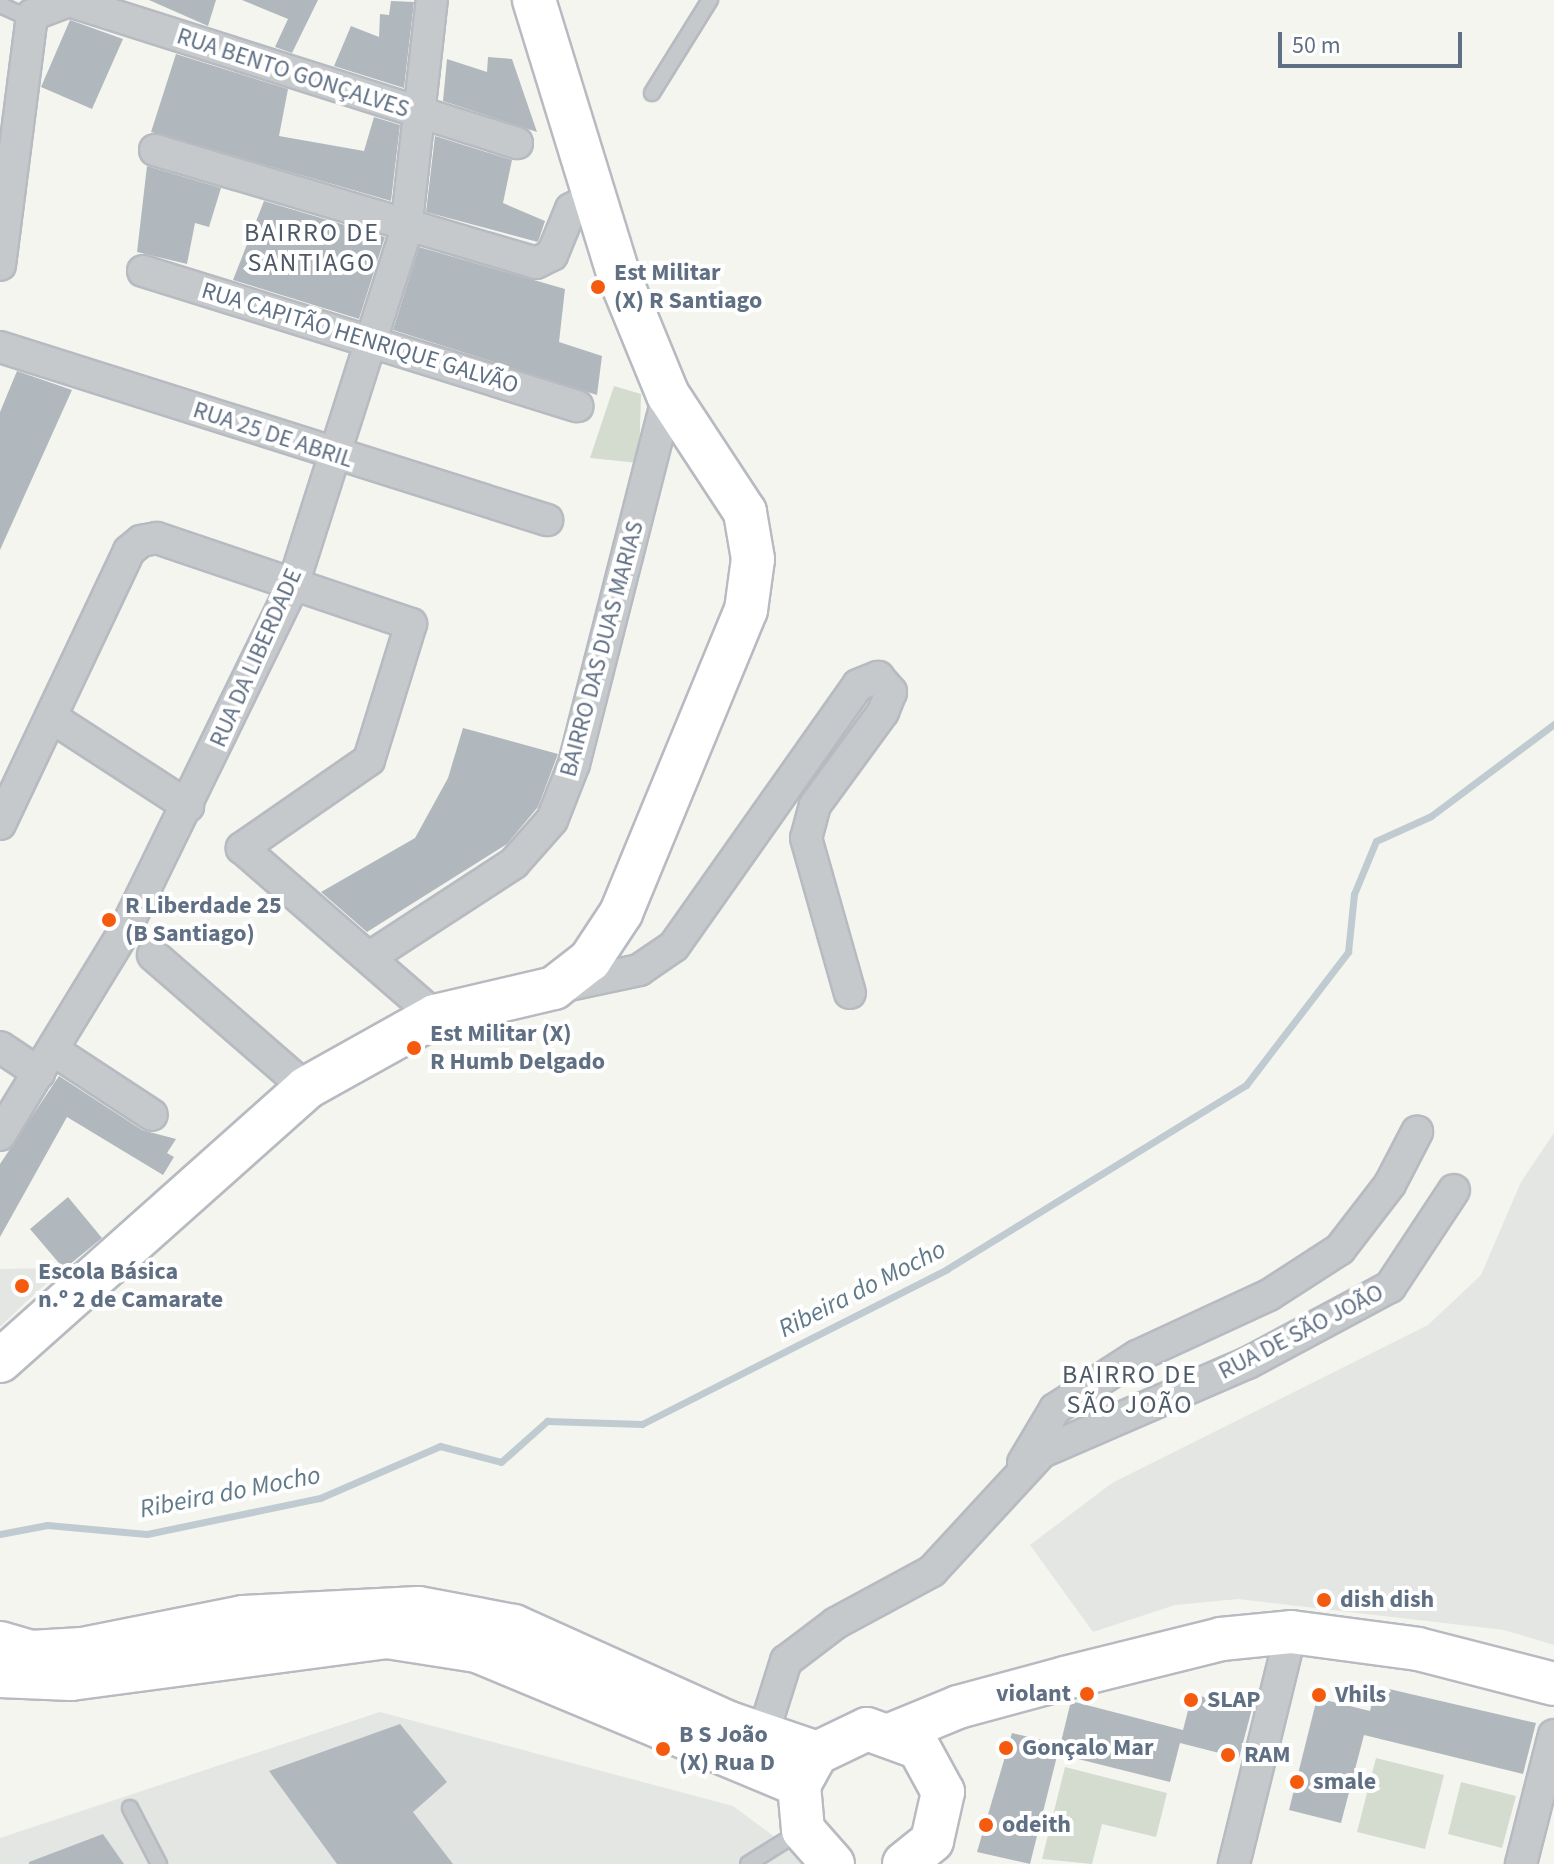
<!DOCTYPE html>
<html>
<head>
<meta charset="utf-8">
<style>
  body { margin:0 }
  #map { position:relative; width:1554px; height:1864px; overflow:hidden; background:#f4f5ef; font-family:"Source Sans 3",sans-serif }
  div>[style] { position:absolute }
  .built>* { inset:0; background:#e4e6e3 }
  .green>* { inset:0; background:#d4dcd0 }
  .stream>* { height:7px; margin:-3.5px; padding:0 3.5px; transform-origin:3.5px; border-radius:3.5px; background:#c0cbd1 }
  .building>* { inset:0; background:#b0b7bd }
  .roads { filter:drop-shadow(2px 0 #b7bbc1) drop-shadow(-2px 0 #b7bbc1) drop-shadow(0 2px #b7bbc1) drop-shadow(0 -2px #b7bbc1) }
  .lane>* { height:14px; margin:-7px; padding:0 7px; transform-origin:7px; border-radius:7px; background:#c6c9cc }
  .street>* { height:30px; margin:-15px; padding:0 15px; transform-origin:15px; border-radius:15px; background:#c6c9cc }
  .secondary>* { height:42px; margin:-21px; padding:0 21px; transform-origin:21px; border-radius:21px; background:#fff }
  .dots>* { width:22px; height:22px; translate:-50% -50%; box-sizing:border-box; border:4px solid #fff; border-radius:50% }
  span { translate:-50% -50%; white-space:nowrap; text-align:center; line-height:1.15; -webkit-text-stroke:8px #fff; paint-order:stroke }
  .street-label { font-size:24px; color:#607084 }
  .poi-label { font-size:24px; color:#607084; font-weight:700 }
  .left { translate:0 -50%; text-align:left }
  .right { translate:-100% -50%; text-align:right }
  .neighbourhood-label { font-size:26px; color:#4f5a68; letter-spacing:2px }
  .water-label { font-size:26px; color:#607a89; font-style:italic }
  .scale { position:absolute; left:1278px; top:32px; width:184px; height:36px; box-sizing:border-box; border:4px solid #607084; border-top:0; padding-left:10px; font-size:24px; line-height:28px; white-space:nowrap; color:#607084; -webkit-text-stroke:6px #fff; paint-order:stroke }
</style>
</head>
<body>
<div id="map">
  <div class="built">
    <div style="clip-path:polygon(1554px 1133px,1554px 1645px,1504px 1630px,1238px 1599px,1175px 1605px,1093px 1632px,1030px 1545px,1112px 1483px,1428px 1325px,1481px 1275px,1521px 1182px)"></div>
    <div style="clip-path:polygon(63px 1268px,26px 1302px,0 1327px,0 1269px)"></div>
    <div style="clip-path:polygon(380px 1712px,733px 1806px,811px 1864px,0 1864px,0 1838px)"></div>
  </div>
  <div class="green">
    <div style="clip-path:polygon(614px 386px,641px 394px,639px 463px,590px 458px)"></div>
    <div style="clip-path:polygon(1376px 1758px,1444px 1775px,1425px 1849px,1357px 1832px)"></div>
    <div style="clip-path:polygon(1065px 1767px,1167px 1793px,1156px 1837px,1102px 1824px,1092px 1864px,1042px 1859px)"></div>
    <div style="clip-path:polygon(1461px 1782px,1516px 1796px,1502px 1848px,1448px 1834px)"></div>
  </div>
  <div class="stream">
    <div style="left:0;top:1534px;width:48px;rotate:-10.8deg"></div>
    <div style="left:47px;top:1525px;width:100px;rotate:5.1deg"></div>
    <div style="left:147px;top:1534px;width:177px;rotate:-11.8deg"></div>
    <div style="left:320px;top:1498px;width:131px;rotate:-23.4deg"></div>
    <div style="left:440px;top:1446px;width:63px;rotate:14.7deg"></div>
    <div style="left:501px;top:1462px;width:62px;rotate:-41.7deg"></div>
    <div style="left:547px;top:1421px;width:95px;rotate:1.8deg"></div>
    <div style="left:642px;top:1424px;width:342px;rotate:-26.9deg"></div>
    <div style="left:947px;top:1269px;width:351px;rotate:-31.6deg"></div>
    <div style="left:1246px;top:1085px;width:168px;rotate:-52.5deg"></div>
    <div style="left:1348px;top:952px;width:58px;rotate:-84.1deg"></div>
    <div style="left:1354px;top:894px;width:57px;rotate:-67.5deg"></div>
    <div style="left:1376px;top:841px;width:60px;rotate:-24.4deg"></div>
    <div style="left:1431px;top:816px;width:154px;rotate:-36.8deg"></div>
  </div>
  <div class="building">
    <div style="clip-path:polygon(149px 0,216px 0,208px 26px)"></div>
    <div style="clip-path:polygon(242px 0,318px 0,292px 53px,275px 47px,288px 19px)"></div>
    <div style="clip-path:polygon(391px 1px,414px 2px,404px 88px,334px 66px,351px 26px,379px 37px,380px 14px,389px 15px)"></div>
    <div style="clip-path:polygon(70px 20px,123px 39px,92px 109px,41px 87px)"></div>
    <div style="clip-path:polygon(176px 54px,288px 89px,279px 136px,364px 151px,374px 117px,400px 125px,391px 201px,151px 132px)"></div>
    <div style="clip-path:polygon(488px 57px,512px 59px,537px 132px,443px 101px,447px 59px,487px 72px)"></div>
    <div style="clip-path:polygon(435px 136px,512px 160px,503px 203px,545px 221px,538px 242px,426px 212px)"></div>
    <div style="clip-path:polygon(147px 166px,221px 188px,209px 227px,195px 223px,187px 264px,137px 252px)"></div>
    <div style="clip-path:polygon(264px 201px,385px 237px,359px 319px,233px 280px)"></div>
    <div style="clip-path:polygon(419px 247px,565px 289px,559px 342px,602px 356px,597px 395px,393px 330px)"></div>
    <div style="clip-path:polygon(17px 371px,72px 390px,0 550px,0 412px)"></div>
    <div style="clip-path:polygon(463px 728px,558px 754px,538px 807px,507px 844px,367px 932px,321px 892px,415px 838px,448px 778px)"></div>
    <div style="clip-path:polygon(59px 1076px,142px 1130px,176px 1139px,167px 1153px,174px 1157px,163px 1175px,67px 1117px,0 1237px,0 1164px)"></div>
    <div style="clip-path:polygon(68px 1197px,102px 1238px,64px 1269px,30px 1229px)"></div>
    <div style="clip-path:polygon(1376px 1686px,1536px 1723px,1523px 1774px,1364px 1735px,1341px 1823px,1289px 1810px,1317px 1698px,1370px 1711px)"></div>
    <div style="clip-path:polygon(1192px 1695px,1253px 1705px,1239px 1758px,1180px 1743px,1170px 1782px,1058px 1754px,1071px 1701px,1183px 1730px)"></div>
    <div style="clip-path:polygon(400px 1724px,447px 1782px,413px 1812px,453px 1864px,337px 1864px,269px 1771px)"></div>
    <div style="clip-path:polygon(1012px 1733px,1060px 1744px,1030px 1864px,977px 1852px)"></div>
    <div style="clip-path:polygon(103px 1834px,124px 1864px,29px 1864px,29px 1862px)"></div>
  </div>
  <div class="roads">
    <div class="lane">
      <div style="left:0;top:5px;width:34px;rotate:24deg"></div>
      <div style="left:652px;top:93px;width:110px;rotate:-58.1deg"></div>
      <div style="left:130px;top:1808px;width:63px;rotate:62.6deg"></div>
      <div style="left:748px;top:1864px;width:60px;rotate:-32.1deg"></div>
    </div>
    <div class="street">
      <div style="left:155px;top:150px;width:397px;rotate:16.5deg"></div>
      <div style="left:536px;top:263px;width:18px;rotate:-27deg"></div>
      <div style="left:552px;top:255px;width:50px;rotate:-67.6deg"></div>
      <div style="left:571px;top:209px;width:25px;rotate:-29deg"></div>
      <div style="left:0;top:265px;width:252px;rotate:-82.7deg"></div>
      <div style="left:32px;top:15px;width:40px;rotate:-21deg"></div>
      <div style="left:69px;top:1px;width:470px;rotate:17.6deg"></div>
      <div style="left:143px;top:271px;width:455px;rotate:17.3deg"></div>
      <div style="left:0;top:347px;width:574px;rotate:17.55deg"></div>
      <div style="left:54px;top:719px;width:160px;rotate:33deg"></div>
      <div style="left:0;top:824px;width:302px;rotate:-64.7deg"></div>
      <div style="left:129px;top:551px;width:16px;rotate:-40deg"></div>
      <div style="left:141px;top:541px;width:16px;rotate:-11deg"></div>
      <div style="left:157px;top:538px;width:268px;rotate:18.7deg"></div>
      <div style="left:411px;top:624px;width:142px;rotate:107.2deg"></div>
      <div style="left:369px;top:760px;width:155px;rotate:145.3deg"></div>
      <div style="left:242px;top:848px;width:256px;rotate:41deg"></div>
      <div style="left:153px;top:955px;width:203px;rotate:41deg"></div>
      <div style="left:370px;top:957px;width:172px;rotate:-33.1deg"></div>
      <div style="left:514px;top:863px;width:57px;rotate:-48.5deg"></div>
      <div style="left:552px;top:820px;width:60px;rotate:-68.6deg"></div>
      <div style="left:574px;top:764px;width:381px;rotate:-75.7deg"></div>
      <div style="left:564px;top:986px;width:77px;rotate:-12deg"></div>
      <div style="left:639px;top:970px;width:42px;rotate:-34.4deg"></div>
      <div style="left:674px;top:946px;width:319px;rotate:-54.8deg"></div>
      <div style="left:858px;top:685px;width:22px;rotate:-22deg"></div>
      <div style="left:878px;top:677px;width:20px;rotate:49deg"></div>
      <div style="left:891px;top:692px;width:22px;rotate:112deg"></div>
      <div style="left:883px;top:712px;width:115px;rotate:126.2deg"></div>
      <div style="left:815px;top:805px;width:34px;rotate:105deg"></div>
      <div style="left:806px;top:838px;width:161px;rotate:74.2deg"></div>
      <div style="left:0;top:1047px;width:47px;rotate:33.7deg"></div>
      <div style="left:53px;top:1050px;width:118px;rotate:33.3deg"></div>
      <div style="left:0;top:1135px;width:238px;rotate:-58.6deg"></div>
      <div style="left:124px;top:932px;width:386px;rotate:-64deg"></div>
      <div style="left:293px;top:585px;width:373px;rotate:-72.3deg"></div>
      <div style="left:406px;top:230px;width:231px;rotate:-83.6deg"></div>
      <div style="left:1023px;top:1463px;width:63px;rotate:-59.3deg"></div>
      <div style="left:1055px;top:1409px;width:98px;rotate:-32.9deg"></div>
      <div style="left:1137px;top:1356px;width:145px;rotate:-24.8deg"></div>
      <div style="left:1269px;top:1295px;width:85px;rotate:-32.9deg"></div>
      <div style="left:1340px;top:1249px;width:82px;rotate:-52.4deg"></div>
      <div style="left:1390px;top:1184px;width:59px;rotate:-62.6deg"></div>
      <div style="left:763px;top:1734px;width:77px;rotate:-72.5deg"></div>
      <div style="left:786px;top:1661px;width:63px;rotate:-37.2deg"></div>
      <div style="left:836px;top:1623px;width:109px;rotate:-28.4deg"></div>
      <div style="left:932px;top:1571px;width:162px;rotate:-47.3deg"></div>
      <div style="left:1042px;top:1452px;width:224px;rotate:-23.4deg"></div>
      <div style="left:1248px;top:1363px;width:161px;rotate:-28.2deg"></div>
      <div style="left:1390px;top:1287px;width:116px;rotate:-56.6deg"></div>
      <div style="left:1234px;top:1864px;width:239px;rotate:-76.2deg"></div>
      <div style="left:1521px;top:1864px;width:133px;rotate:-75.7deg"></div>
    </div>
    <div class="secondary">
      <div style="left:0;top:1361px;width:410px;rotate:-41.7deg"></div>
      <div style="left:306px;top:1088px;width:148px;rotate:-29.2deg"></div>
      <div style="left:435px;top:1016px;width:122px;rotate:-13.2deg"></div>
      <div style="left:554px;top:988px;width:46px;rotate:-37.9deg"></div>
      <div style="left:590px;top:960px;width:56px;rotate:-56.6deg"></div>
      <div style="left:621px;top:913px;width:328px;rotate:-67.6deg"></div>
      <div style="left:746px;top:610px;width:51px;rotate:-82.2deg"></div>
      <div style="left:753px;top:559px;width:48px;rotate:-99.7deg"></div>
      <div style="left:745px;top:512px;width:140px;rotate:-123.3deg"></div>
      <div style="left:668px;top:395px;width:132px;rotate:-112.3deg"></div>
      <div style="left:618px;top:273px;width:286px;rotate:-107.1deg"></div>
      <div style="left:0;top:1643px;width:32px;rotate:16deg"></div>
      <div style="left:31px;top:1652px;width:51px;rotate:-3.4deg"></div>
      <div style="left:82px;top:1649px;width:165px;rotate:-11.2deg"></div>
      <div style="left:244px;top:1617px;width:174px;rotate:-3deg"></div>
      <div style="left:418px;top:1608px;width:98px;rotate:10.6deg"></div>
      <div style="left:514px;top:1626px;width:236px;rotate:24.3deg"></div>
      <div style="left:729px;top:1723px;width:93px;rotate:18.8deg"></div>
      <div style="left:0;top:1676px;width:71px;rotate:2.4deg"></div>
      <div style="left:71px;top:1679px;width:319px;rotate:-7.6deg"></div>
      <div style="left:387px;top:1637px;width:91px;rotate:8.8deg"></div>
      <div style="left:477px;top:1651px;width:349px;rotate:22.6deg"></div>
      <div style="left:895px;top:1733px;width:68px;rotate:-22.4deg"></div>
      <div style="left:958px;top:1707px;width:111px;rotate:-15.2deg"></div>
      <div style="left:1065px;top:1678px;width:161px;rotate:-14deg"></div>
      <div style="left:1221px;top:1639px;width:70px;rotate:-5.7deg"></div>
      <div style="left:1291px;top:1632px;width:128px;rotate:7.6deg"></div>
      <div style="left:1418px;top:1649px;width:140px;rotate:14.4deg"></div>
      <div style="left:833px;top:1864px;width:45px;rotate:-131.4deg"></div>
      <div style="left:803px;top:1830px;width:45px;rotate:-95.1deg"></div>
      <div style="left:799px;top:1785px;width:37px;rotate:-61deg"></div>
      <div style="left:817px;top:1753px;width:55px;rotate:-25.6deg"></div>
      <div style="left:867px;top:1729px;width:55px;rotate:20.1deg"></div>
      <div style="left:919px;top:1748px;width:50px;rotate:61.4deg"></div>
      <div style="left:943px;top:1792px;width:50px;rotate:102.7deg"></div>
      <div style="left:932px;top:1841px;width:36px;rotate:141deg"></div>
    </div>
  </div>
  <div class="dots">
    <div style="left:598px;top:287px;background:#f55b0f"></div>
    <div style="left:109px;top:920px;background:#f55b0f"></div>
    <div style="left:414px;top:1048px;background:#f55b0f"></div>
    <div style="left:22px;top:1286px;background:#f55b0f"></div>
    <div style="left:1324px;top:1600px;background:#f55b0f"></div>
    <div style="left:1087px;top:1694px;background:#f55b0f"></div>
    <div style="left:1319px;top:1695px;background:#f55b0f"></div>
    <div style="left:1191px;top:1700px;background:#f55b0f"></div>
    <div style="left:1006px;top:1748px;background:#f55b0f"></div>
    <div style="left:663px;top:1749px;background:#f55b0f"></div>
    <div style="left:1228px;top:1755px;background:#f55b0f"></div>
    <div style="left:1297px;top:1782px;background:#f55b0f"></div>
    <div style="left:986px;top:1825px;background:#f55b0f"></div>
  </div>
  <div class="street-label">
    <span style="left:293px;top:73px;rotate:18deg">RUA BENTO GONÇALVES</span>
    <span style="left:360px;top:338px;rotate:17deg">RUA CAPITÃO HENRIQUE GALVÃO</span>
    <span style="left:273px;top:435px;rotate:18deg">RUA 25 DE ABRIL</span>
    <span style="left:602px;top:649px;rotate:-75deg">BAIRRO DAS DUAS MARIAS</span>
    <span style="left:256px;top:658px;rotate:-66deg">RUA DA LIBERDADE</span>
    <span style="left:1301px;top:1332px;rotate:-27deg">RUA DE SÃO JOÃO</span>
  </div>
  <div class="poi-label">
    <span class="left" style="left:614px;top:287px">Est Militar<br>(X) R Santiago</span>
    <span class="left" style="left:125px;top:920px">R Liberdade 25<br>(B Santiago)</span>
    <span class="left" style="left:430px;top:1048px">Est Militar (X)<br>R Humb Delgado</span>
    <span class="left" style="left:38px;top:1286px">Escola Básica<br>n.º 2 de Camarate</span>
    <span class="left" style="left:1340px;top:1600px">dish dish</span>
    <span class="right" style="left:1071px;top:1694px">violant</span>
    <span class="left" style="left:1335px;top:1695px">Vhils</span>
    <span class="left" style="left:1207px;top:1700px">SLAP</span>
    <span class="left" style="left:679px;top:1749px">B S João<br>(X) Rua D</span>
    <span class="left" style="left:1022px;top:1748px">Gonçalo Mar</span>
    <span class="left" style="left:1244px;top:1755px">RAM</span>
    <span class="left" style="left:1313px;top:1782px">smale</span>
    <span class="left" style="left:1002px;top:1825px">odeith</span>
  </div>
  <div class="neighbourhood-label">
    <span style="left:312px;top:248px">BAIRRO DE<br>SANTIAGO</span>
    <span style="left:1130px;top:1390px">BAIRRO DE<br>SÃO JOÃO</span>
  </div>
  <div class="water-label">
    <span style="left:862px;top:1289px;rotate:-27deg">Ribeira do Mocho</span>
    <span style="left:230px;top:1492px;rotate:-11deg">Ribeira do Mocho</span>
  </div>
  <div class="scale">50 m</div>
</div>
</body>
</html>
